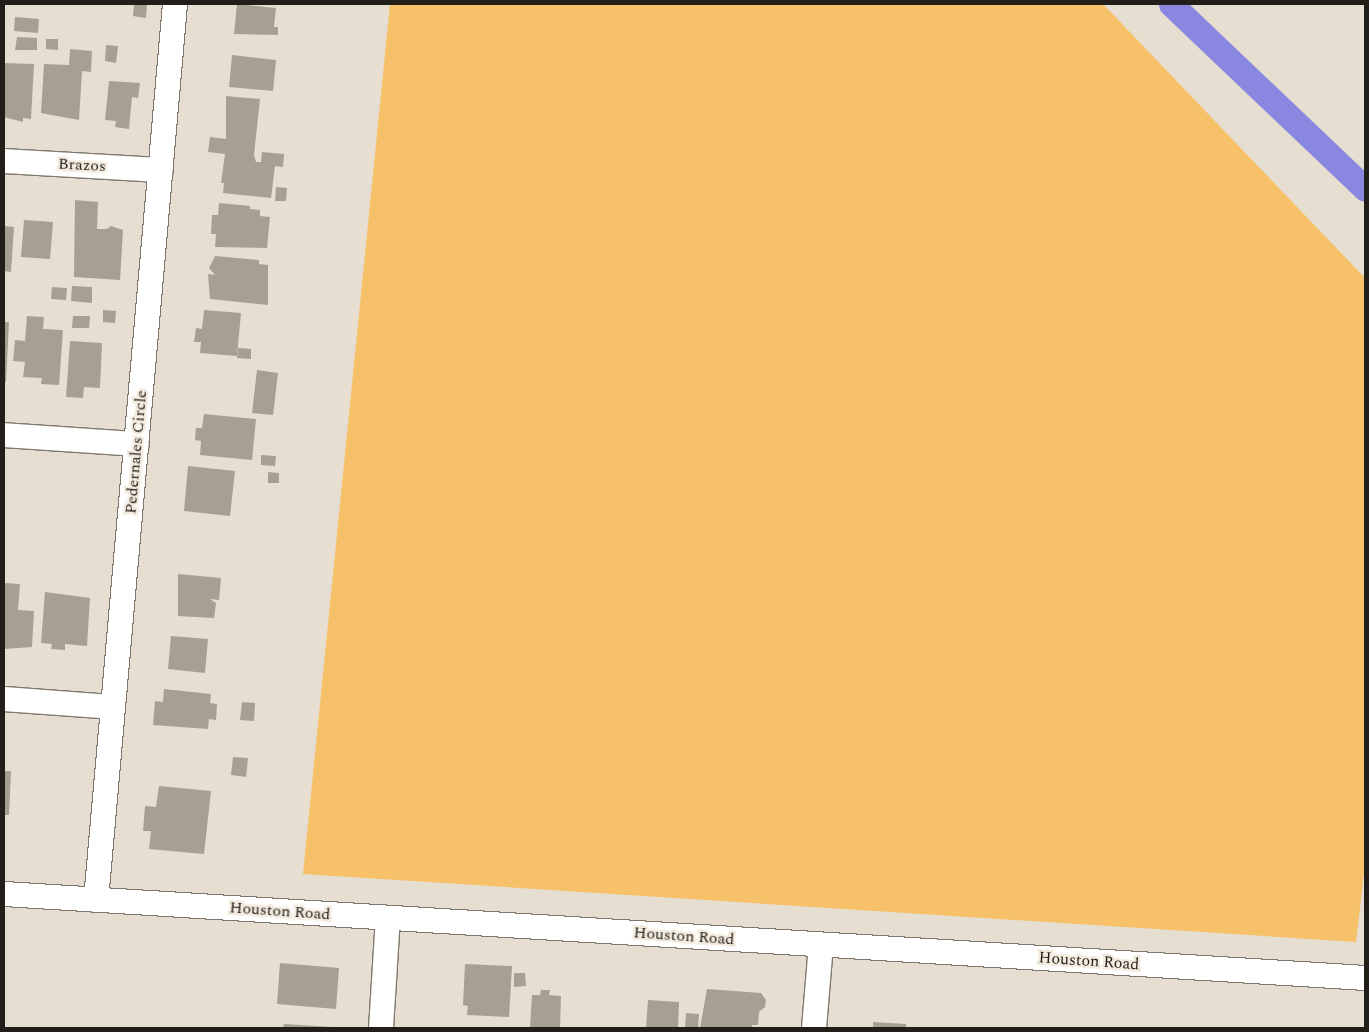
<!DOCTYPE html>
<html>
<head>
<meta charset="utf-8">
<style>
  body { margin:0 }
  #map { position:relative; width:1369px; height:1032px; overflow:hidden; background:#e6ded1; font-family:Spectral,serif }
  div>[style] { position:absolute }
  .green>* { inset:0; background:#f6c169 }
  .canal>* { height:25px; margin:-12.5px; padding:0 12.5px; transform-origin:12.5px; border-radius:12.5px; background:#8a87e0 }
  .building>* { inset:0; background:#a79f93 }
  .roads { filter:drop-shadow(1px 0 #7f776c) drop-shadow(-1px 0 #7f776c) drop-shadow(0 1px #7f776c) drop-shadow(0 -1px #7f776c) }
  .minor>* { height:24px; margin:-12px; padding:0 12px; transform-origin:12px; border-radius:12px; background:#fff }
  span { translate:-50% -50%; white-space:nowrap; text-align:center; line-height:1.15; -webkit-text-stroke:5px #f3ebde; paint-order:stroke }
  .street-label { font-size:16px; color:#221f1b }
  .frame { position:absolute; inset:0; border:5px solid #221f1b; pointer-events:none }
</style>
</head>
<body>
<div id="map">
  <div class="green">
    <div style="clip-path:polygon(390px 4px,1103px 4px,1365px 278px,1365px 864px,1356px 942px,303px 874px)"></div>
  </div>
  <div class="canal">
    <div style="left:1171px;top:4px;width:268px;rotate:43.6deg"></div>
  </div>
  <div class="building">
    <div style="clip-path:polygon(134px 4px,147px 4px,146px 18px,133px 16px)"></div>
    <div style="clip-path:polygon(237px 4px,276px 8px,274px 27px,278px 27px,278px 35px,234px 34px)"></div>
    <div style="clip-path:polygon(15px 17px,39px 19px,38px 33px,14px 31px)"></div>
    <div style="clip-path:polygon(17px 37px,37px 38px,37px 50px,15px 50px)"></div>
    <div style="clip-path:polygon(46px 39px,58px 39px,58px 50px,46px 49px)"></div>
    <div style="clip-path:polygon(106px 45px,118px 46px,116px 63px,105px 61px)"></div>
    <div style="clip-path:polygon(70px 49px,92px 51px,91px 72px,82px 71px,79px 120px,41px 113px,44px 64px,69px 65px)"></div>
    <div style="clip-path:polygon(232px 55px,276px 60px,273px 91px,229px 87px)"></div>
    <div style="clip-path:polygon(4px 63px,34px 64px,31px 119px,23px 118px,23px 122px,4px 117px)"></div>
    <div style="clip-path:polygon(109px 81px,140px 83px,138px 98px,132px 97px,129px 129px,115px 127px,116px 121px,105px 120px)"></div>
    <div style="clip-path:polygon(226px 96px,260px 99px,254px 155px,256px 162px,261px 162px,262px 152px,284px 154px,283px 167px,275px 166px,271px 198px,223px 193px,224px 183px,221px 183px,225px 154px,208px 152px,210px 137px,226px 139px)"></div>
    <div style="clip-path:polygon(276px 187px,287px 188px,286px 201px,275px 201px)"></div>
    <div style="clip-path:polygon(75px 200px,98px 202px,97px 229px,107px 229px,111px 226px,123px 230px,120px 280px,74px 277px)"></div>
    <div style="clip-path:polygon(219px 203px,250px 206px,250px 209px,260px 210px,260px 216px,270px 217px,267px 248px,215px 247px,216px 234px,211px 234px,212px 215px,218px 215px)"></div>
    <div style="clip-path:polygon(24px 220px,53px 222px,50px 259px,21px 257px)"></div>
    <div style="clip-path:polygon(4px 226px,14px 227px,11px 272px,4px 271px)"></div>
    <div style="clip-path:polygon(215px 256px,259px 260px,259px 264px,268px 265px,268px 305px,210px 299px,208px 274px,215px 275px,209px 268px)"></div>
    <div style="clip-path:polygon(72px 286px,92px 287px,92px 303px,71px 301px)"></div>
    <div style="clip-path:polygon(52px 287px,67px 288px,66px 300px,51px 299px)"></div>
    <div style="clip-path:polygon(103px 310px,116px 311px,115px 323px,103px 322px)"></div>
    <div style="clip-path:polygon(204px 310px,241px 313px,237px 356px,200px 353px,201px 342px,194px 342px,196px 328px,202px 329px)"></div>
    <div style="clip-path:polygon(27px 316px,44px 317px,43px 329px,63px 330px,59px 385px,41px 384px,42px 378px,23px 377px,25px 362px,13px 361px,15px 340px,25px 341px)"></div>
    <div style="clip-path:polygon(73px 316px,90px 316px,89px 328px,72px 328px)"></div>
    <div style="clip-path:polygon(4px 322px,9px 322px,6px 382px,4px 382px)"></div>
    <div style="clip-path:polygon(70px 341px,102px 343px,100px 388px,84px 387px,83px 398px,66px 397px)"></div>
    <div style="clip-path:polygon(238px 348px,251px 349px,251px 359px,237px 358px)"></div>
    <div style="clip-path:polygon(257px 370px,278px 373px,273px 415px,252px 413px)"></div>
    <div style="clip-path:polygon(204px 414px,256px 419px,252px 460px,200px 455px,201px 441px,195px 440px,196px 428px,202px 428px)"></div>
    <div style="clip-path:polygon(261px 455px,276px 456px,275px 466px,261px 465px)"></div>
    <div style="clip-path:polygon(188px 466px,235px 471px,230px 516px,184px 511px)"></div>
    <div style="clip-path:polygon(268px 472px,279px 473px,279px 483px,268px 483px)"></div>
    <div style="clip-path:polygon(178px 574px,221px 578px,219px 600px,210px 599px,216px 603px,214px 618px,178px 616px)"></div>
    <div style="clip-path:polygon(4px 583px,20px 584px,18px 610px,34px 611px,32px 647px,4px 649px)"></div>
    <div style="clip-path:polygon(45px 592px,90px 598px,87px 646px,65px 644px,65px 650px,51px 649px,52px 644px,41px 643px)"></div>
    <div style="clip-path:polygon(171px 636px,208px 639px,205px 673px,168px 669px)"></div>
    <div style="clip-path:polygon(164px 689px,211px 694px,210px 703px,217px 704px,216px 720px,209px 719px,208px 729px,153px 725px,155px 701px,163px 702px)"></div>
    <div style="clip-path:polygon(242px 702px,255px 703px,254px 721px,240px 720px)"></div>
    <div style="clip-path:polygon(233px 757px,248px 758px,246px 777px,231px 775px)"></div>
    <div style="clip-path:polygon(4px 771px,11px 771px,9px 815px,4px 815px)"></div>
    <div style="clip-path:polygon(159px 786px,211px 791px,204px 854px,149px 849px,151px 831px,143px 831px,145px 806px,156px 807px)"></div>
    <div style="clip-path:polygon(280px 963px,339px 968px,336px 1009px,277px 1004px)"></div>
    <div style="clip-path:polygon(465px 964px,512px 966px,509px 1017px,467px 1015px,468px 1006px,463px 1005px)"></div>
    <div style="clip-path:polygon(514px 973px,525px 973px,526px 986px,514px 987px)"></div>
    <div style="clip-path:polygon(707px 989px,761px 993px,766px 1000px,765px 1007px,759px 1012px,758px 1025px,752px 1025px,752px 1028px,700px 1028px)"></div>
    <div style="clip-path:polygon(541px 990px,550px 990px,549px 995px,561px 996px,560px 1028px,530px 1028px,532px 995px,540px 995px)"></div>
    <div style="clip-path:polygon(648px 1000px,679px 1002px,678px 1028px,646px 1028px)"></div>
    <div style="clip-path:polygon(686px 1013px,699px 1014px,698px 1028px,685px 1028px)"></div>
    <div style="clip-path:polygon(873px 1022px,906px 1024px,906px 1028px,873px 1028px)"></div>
    <div style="clip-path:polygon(284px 1024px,333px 1027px,333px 1028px,283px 1028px)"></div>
  </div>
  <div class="roads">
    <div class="minor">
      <div style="left:4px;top:161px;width:157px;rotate:3.3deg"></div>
      <div style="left:4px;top:435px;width:133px;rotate:3.9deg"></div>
      <div style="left:4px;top:699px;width:109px;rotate:4.2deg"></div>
      <div style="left:4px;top:894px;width:1364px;rotate:3.53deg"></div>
      <div style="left:96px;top:900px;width:899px;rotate:-84.96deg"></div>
      <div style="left:381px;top:1028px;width:110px;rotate:-86.4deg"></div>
      <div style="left:814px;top:1028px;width:83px;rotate:-85.2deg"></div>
    </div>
  </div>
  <div class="street-label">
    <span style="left:82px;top:165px;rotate:3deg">Brazos</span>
    <span style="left:136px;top:452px;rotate:-85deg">Pedernales Circle</span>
    <span style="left:280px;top:911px;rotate:4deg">Houston Road</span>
    <span style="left:684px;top:936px;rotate:4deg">Houston Road</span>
    <span style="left:1089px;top:961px;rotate:4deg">Houston Road</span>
  </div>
  <div class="frame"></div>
</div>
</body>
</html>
